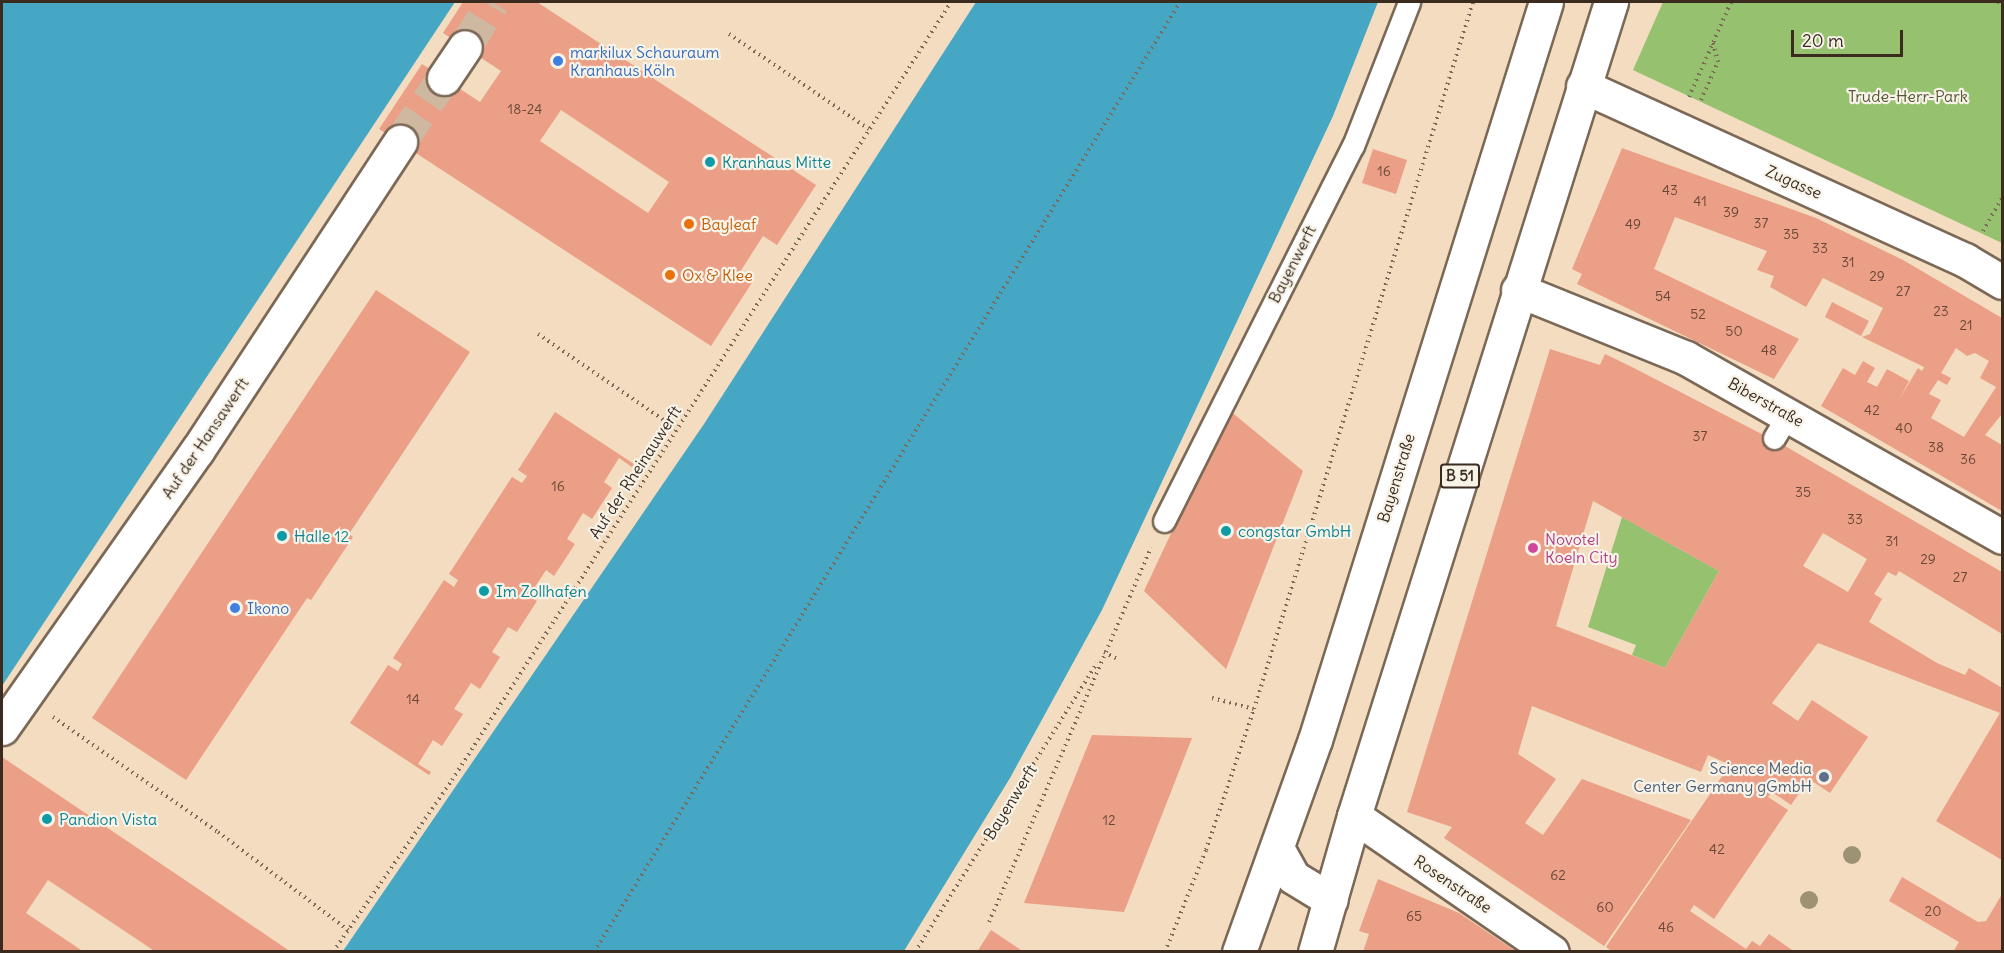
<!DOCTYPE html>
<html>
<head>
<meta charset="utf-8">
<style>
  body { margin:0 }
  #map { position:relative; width:2004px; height:953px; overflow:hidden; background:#f3dcbf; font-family:Delius,sans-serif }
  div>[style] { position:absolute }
  .green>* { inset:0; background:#96c16f }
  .water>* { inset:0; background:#46a7c5 }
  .building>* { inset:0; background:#eb9f86 }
  .street-tunnel>* { height:33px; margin-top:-16.5px; transform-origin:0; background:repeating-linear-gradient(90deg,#ceb89f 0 33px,transparent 0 49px) }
  .path>* { height:4px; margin-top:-2px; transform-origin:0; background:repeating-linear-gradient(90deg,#7b6856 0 1.5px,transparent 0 6px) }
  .roads { filter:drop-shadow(2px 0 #7b6856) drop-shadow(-2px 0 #7b6856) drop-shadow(0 2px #7b6856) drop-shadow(0 -2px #7b6856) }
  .lane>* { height:21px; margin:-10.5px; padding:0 10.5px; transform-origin:10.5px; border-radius:10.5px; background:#fff }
  .street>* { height:33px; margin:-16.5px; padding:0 16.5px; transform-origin:16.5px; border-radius:16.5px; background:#fff }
  .primary>* { height:33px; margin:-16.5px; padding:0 16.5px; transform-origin:16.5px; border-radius:16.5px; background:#fff }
  .trees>* { width:18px; height:18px; margin:-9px; border-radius:50%; background:#9d9374 }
  .dots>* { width:16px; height:16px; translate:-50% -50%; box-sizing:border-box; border:3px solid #f7f3e8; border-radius:50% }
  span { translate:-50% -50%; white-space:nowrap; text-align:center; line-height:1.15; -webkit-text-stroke:4.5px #f7f3e8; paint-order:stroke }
  .number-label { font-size:14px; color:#674738 }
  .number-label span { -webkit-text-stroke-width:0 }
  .shield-label span { padding:2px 4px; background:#f7f3e8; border:2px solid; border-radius:4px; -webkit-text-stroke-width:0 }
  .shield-label { font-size:15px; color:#3b2a1e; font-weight:700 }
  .shop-label { font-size:16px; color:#366cbe }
  .left { translate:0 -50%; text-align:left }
  .park-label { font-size:16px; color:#565736 }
  .culture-label { font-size:16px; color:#0d838f }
  .street-label { font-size:16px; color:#3b2a1e }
  .food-label { font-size:16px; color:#c56008 }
  .hotel-label { font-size:16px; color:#b23c85 }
  .service-label { font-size:16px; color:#4e5e75 }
  .right { translate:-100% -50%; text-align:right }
  .frame { position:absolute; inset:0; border:3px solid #3b2a1e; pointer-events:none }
  .scale { position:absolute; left:1791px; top:30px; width:112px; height:27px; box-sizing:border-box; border:3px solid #3b2a1e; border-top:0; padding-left:8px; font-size:18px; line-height:21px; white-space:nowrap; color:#3b2a1e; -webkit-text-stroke:4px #f7f3e8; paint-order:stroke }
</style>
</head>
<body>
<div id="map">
  <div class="green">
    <div style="clip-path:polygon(1663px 2px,2002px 2px,2002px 243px,1633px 70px)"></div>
    <div style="clip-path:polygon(1622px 517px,1719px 571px,1665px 668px,1632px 655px,1636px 645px,1588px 627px)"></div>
  </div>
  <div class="water">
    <div style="clip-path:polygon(2px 2px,455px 2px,2px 686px)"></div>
    <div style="clip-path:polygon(976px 2px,1378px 2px,1333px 116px,1102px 610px,1010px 778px,904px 951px,343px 951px,704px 424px)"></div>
  </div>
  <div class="building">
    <div style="clip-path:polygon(evenodd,463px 2px,537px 2px,816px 185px,777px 245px,763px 236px,740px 272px,753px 281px,711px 346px,379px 129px,422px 64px,480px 102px,501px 71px,443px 33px,463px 2px,561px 110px,669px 182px,648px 213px,540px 141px,561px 110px)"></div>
    <div style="clip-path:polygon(evenodd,1622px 148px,1816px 218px,1903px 260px,2002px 318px,2002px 414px,1985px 435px,2002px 445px,2002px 511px,1821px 406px,1843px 368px,1855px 375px,1863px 361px,1875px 368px,1867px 382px,1877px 387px,1887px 369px,1909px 381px,1899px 400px,1918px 368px,1922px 371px,1924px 367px,1862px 337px,1870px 334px,1883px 308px,1823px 278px,1806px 307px,1770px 287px,1774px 276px,1757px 270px,1767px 251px,1675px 217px,1654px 269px,1799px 339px,1774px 379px,1577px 284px,1582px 274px,1572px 269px,1622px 148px,1956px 348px,1967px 356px,1975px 353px,1989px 361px,1980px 378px,1996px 387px,1964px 437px,1931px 418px,1941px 400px,1929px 394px,1938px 380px,1947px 385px,1951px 378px,1941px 373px,1956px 348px)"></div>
    <div style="clip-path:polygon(1373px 149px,1407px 160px,1396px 194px,1362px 183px)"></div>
    <div style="clip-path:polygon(376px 290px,470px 352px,349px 534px,353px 537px,311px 600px,307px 598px,186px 780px,92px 718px)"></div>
    <div style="clip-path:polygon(1832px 302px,1869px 321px,1861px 336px,1825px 317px)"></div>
    <div style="clip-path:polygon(evenodd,1550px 349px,1600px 365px,1605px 354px,1632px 367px,1785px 446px,2002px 572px,2002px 634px,1899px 571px,1896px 576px,1888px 572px,1874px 594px,1882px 599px,1869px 622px,1937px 663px,1965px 675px,1969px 668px,2002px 688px,2002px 860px,1936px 821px,2000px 713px,1818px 643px,1772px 703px,1798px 721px,1812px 700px,1868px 737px,1830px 793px,1809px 779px,1791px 805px,1772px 792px,1768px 797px,1788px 810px,1714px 919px,1694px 905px,1690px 911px,1746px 949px,1752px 941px,1760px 946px,1769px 934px,1795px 952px,1613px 952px,1606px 947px,1727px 769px,1733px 773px,1737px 768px,1708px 755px,1701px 772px,1532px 706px,1518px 754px,1556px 779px,1525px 823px,1543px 835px,1582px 779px,1691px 820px,1604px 946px,1444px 838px,1452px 827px,1407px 812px,1550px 349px,1593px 501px,1719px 571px,1665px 668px,1556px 626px,1593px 501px,1550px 349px,1823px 533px,1867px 559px,1848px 592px,1803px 566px,1823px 533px)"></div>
    <div style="clip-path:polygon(1229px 410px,1303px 471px,1226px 669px,1144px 591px)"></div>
    <div style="clip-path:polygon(555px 412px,634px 464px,632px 467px,619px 458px,604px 482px,612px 488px,592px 519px,583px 513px,567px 539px,575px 544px,554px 576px,546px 570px,529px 596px,537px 601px,517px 632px,508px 627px,492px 652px,500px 657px,480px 689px,471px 683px,454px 709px,463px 714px,442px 746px,433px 740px,418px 764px,431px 772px,429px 775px,350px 723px,388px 665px,398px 671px,402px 664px,393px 658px,444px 580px,454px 587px,458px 580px,449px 574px,512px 477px,522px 483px,527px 476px,518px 470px)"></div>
    <div style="clip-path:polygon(1092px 735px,1192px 738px,1124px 912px,1024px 903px)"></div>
    <div style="clip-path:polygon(2px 757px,185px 880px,291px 952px,156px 952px,48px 880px,26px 913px,84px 952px,2px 952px)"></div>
    <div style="clip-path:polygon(1902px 877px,1978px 922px,1986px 921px,2002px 894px,2002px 952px,1953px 952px,1959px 942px,1889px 901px)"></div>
    <div style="clip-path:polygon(1378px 879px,1459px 913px,1517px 952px,1363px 952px,1369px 934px,1359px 931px)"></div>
    <div style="clip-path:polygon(991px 930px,1024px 952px,977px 952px)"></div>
  </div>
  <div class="street-tunnel">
    <div style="left:465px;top:47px;width:53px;rotate:-58.1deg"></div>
    <div style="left:400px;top:142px;width:78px;rotate:-55.5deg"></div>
  </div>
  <div class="path">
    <div style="left:1998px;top:2px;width:4px;rotate:27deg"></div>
    <div style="left:729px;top:34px;width:169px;rotate:34.2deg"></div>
    <div style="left:1689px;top:97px;width:104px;rotate:-66.1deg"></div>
    <div style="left:1701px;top:100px;width:42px;rotate:-65.9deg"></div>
    <div style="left:1718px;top:62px;width:20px;rotate:-105deg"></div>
    <div style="left:1983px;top:231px;width:38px;rotate:-60deg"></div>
    <div style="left:538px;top:334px;width:168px;rotate:34.4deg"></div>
    <div style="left:1104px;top:652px;width:17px;rotate:28deg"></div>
    <div style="left:1212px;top:698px;width:43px;rotate:14.7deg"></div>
    <div style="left:53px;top:717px;width:201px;rotate:34.9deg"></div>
    <div style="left:218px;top:832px;width:163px;rotate:37deg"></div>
    <div style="left:989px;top:922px;width:408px;rotate:-66.6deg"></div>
    <div style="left:333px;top:952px;width:209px;rotate:-55.3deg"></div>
    <div style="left:452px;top:780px;width:924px;rotate:-57.32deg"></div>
    <div style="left:594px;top:952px;width:1116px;rotate:-58.33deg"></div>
    <div style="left:915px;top:952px;width:342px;rotate:-57.8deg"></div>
    <div style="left:1165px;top:952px;width:110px;rotate:-68.1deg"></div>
    <div style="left:1206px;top:850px;width:149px;rotate:-71.2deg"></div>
    <div style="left:1254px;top:709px;width:740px;rotate:-72.79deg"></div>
  </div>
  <div class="roads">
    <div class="lane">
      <div style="left:1774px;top:438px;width:27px;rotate:-59deg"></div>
      <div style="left:1164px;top:521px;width:420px;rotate:-63.3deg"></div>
      <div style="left:1353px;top:146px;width:155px;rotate:-68.7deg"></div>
    </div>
    <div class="street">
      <div style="left:444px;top:78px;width:37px;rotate:-56deg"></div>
      <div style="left:1583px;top:86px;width:420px;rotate:24.5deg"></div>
      <div style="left:1965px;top:260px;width:43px;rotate:30.7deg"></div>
      <div style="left:1518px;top:290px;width:181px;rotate:22deg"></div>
      <div style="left:1686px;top:358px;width:363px;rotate:29.5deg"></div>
      <div style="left:2px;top:728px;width:339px;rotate:-54.9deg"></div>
      <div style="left:197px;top:451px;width:370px;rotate:-56.7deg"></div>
      <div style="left:1354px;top:816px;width:240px;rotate:34.5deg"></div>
    </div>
    <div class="primary">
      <div style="left:1277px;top:848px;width:33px;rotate:61deg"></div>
      <div style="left:1293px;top:877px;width:44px;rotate:31.2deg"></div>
      <div style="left:1239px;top:952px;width:225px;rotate:-70.3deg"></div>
      <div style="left:1315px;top:740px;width:773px;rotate:-72.62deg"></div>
      <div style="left:1315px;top:952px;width:141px;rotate:-74deg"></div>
      <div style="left:1354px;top:816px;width:854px;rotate:-72.48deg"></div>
    </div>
  </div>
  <div class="trees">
    <div style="left:1852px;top:855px"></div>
    <div style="left:1809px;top:900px"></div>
  </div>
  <div class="dots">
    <div style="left:558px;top:61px;background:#3f7fe0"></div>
    <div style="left:710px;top:162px;background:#0f9aa8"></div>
    <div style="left:689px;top:224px;background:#e8710a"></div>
    <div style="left:670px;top:275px;background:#e8710a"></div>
    <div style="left:1226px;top:531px;background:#0f9aa8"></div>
    <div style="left:282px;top:536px;background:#0f9aa8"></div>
    <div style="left:1533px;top:548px;background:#d1479c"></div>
    <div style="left:484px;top:591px;background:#0f9aa8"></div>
    <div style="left:235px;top:608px;background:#3f7fe0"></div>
    <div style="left:1824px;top:777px;background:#5c6f8a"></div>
    <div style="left:47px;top:819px;background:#0f9aa8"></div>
  </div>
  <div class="number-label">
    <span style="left:525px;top:109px">18-24</span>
    <span style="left:1384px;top:171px">16</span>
    <span style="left:1670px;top:190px">43</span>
    <span style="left:1700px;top:201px">41</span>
    <span style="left:1731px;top:212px">39</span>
    <span style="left:1761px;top:223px">37</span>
    <span style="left:1633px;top:224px">49</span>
    <span style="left:1791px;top:234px">35</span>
    <span style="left:1820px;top:248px">33</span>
    <span style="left:1848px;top:262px">31</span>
    <span style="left:1877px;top:276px">29</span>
    <span style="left:1903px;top:291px">27</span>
    <span style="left:1663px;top:296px">54</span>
    <span style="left:1941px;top:311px">23</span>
    <span style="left:1698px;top:314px">52</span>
    <span style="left:1966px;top:325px">21</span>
    <span style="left:1734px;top:331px">50</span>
    <span style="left:1769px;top:350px">48</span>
    <span style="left:1872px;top:410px">42</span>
    <span style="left:1904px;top:428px">40</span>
    <span style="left:1700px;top:436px">37</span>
    <span style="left:1936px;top:447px">38</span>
    <span style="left:1968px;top:459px">36</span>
    <span style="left:558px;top:486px">16</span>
    <span style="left:1803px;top:492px">35</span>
    <span style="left:1855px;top:519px">33</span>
    <span style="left:1892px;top:541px">31</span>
    <span style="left:1928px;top:559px">29</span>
    <span style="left:1960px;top:577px">27</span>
    <span style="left:413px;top:699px">14</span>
    <span style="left:1109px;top:820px">12</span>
    <span style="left:1717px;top:849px">42</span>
    <span style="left:1558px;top:875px">62</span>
    <span style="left:1605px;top:907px">60</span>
    <span style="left:1933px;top:911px">20</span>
    <span style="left:1414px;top:916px">65</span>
    <span style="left:1666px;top:927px">46</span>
  </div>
  <div class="shield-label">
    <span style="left:1460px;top:476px">B 51</span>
  </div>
  <div class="shop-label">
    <span class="left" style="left:570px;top:61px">markilux Schauraum<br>Kranhaus Köln</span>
    <span class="left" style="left:247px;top:608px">Ikono</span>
  </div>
  <div class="park-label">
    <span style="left:1908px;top:96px">Trude-Herr-Park</span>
  </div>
  <div class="culture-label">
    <span class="left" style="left:722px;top:162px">Kranhaus Mitte</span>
    <span class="left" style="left:1238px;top:531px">congstar GmbH</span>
    <span class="left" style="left:294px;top:536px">Halle 12</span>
    <span class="left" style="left:496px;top:591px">Im Zollhafen</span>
    <span class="left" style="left:59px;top:819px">Pandion Vista</span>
  </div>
  <div class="street-label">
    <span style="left:1794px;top:182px;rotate:24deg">Zugasse</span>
    <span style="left:1292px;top:264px;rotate:-63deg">Bayenwerft</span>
    <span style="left:1766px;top:402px;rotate:29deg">Biberstraße</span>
    <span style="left:205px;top:438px;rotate:-56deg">Auf der Hansawerft</span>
    <span style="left:635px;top:472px;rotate:-57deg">Auf der Rheinauwerft</span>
    <span style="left:1396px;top:478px;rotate:-73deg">Bayenstraße</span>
    <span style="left:1010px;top:802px;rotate:-58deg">Bayenwerft</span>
    <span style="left:1453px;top:884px;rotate:34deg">Rosenstraße</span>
  </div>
  <div class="food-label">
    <span class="left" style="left:701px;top:224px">Bayleaf</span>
    <span class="left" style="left:682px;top:275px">Ox &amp; Klee</span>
  </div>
  <div class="hotel-label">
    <span class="left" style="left:1545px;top:548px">Novotel<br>Koeln City</span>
  </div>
  <div class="service-label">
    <span class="right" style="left:1812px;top:777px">Science Media<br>Center Germany gGmbH</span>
  </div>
  <div class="frame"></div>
  <div class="scale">20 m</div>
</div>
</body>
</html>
